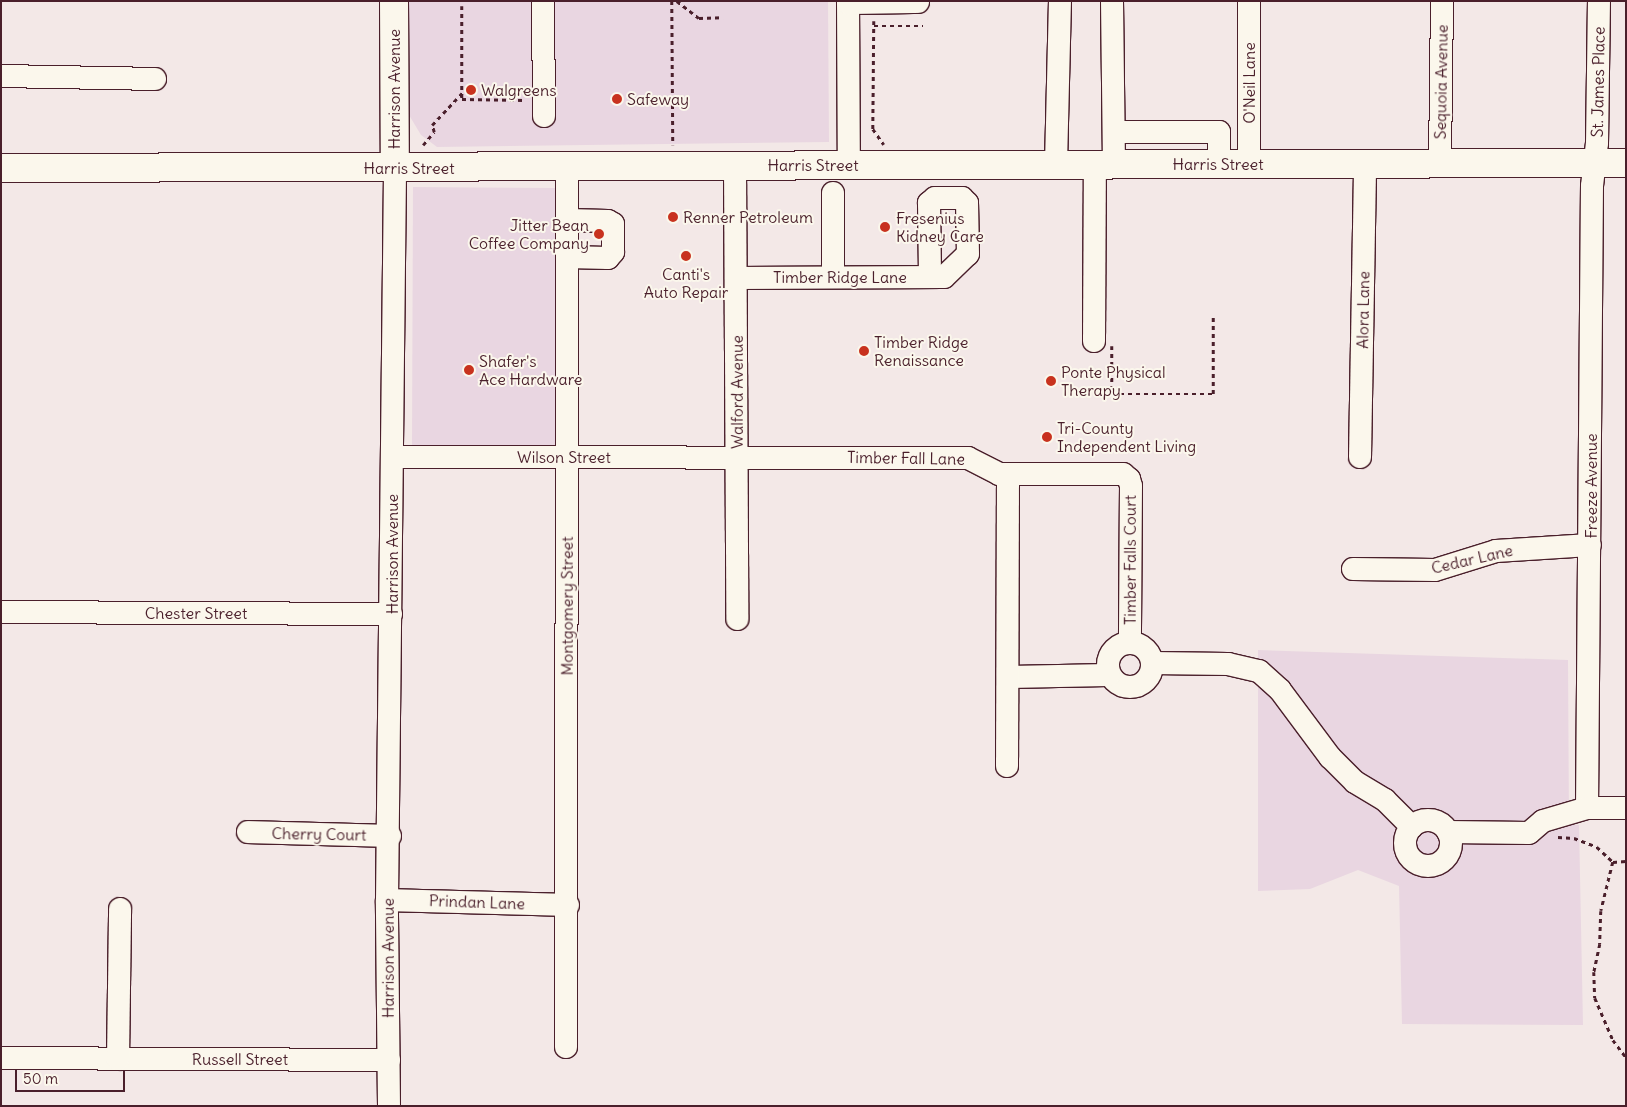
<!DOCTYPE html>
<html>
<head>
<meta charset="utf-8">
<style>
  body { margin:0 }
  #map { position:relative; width:1627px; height:1107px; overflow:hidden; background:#f3e8e7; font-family:Delius,sans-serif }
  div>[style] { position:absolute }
  .built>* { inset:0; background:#e9d6e1 }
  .path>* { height:2.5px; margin-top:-1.25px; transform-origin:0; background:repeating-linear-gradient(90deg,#4a1f2b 0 4px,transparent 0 8px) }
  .roads { filter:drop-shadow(1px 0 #4a1f2b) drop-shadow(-1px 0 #4a1f2b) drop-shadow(0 1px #4a1f2b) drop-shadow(0 -1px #4a1f2b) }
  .minor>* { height:22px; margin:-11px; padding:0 11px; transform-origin:11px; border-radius:11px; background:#fbf7ec }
  .minor>.ring { margin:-11px; padding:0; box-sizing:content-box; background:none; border:22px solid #fbf7ec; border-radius:50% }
  .major>* { height:28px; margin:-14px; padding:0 14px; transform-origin:14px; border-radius:14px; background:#fbf7ec }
  .dots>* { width:14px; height:14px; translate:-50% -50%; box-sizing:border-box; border:2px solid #fbf7ec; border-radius:50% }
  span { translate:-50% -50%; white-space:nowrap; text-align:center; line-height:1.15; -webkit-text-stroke:4px #fbf7ec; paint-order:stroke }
  .street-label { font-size:16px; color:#4a1f2b }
  .poi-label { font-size:16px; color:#4a1f2b }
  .left { translate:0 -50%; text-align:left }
  .right { translate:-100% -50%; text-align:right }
  .frame { position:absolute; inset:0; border:2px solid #4a1f2b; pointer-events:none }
  .scale { position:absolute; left:15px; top:1070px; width:110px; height:22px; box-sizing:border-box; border:2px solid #4a1f2b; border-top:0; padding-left:6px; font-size:15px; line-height:18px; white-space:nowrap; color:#4a1f2b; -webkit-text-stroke:4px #fbf7ec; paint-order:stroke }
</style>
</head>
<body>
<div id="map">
  <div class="built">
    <div style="clip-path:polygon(409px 1px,828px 1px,829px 142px,437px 147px,421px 135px,409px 115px)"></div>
    <div style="clip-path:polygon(413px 187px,556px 188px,555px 446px,412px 445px)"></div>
    <div style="clip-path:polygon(1258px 650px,1568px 660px,1569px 825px,1579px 825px,1583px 1025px,1402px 1024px,1399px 886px,1358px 870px,1310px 889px,1258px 891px)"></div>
  </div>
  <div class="path">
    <div style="left:672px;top:1px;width:144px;rotate:89.6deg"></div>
    <div style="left:677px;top:1px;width:28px;rotate:38deg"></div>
    <div style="left:699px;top:18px;width:24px;rotate:-2deg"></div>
    <div style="left:462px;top:6px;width:93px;rotate:90deg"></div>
    <div style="left:462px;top:99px;width:63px;rotate:0.9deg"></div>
    <div style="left:874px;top:21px;width:108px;rotate:90.5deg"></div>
    <div style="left:873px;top:129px;width:19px;rotate:55deg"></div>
    <div style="left:874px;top:26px;width:49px"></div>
    <div style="left:423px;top:145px;width:17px;rotate:-50deg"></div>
    <div style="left:434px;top:132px;width:7px;rotate:-106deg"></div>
    <div style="left:432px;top:125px;width:44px;rotate:-46.8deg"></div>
    <div style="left:1112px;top:346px;width:48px;rotate:90deg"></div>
    <div style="left:1112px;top:394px;width:101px"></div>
    <div style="left:1213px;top:394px;width:78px;rotate:-90deg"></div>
    <div style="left:1558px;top:837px;width:16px;rotate:4deg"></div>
    <div style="left:1574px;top:838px;width:25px;rotate:21deg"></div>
    <div style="left:1597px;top:847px;width:22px;rotate:43deg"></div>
    <div style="left:1613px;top:862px;width:50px;rotate:103.8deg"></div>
    <div style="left:1601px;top:911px;width:33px;rotate:92deg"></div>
    <div style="left:1600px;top:944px;width:29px;rotate:102deg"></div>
    <div style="left:1594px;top:972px;width:26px;rotate:88deg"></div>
    <div style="left:1595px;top:998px;width:46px;rotate:66.8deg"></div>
    <div style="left:1613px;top:1040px;width:21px;rotate:53deg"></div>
    <div style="left:1613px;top:862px;width:13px;rotate:-4deg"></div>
  </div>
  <div class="roads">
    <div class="minor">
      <div style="left:543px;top:1px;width:115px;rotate:89.5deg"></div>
      <div style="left:848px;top:1px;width:164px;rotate:89.7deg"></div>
      <div style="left:1112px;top:1px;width:163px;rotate:89.3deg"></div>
      <div style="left:1249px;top:1px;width:163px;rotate:90deg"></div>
      <div style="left:848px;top:3px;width:70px;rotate:-0.8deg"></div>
      <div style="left:1px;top:76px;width:154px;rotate:1.1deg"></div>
      <div style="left:1114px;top:132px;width:105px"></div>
      <div style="left:1219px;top:132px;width:32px;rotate:90deg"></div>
      <div style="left:1440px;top:163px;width:162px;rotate:-89.3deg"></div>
      <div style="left:1056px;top:164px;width:163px;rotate:-88.6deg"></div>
      <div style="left:735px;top:165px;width:454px;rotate:89.7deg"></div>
      <div style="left:833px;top:193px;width:84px;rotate:90deg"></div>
      <div style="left:567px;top:257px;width:41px;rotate:1.4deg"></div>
      <div style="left:608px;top:258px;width:8px;rotate:-50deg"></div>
      <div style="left:613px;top:252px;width:28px;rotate:-90deg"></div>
      <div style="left:613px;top:224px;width:6px;rotate:-149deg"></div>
      <div style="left:608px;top:221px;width:41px;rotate:-178.6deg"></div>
      <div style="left:736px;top:278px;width:208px;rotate:-0.3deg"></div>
      <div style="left:944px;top:277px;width:33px;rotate:-44deg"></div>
      <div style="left:968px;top:254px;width:51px;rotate:-91.1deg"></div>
      <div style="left:967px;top:203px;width:7px;rotate:-135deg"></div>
      <div style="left:962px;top:198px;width:27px;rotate:180deg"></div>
      <div style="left:935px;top:198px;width:8px;rotate:140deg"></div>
      <div style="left:929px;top:203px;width:74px;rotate:89.2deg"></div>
      <div style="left:1094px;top:341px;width:177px;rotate:-89.7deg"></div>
      <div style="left:392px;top:457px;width:576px;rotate:0.1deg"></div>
      <div style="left:968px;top:458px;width:35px;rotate:27deg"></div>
      <div style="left:999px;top:474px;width:124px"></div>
      <div style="left:1123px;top:474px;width:8px;rotate:40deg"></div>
      <div style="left:1129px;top:479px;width:7px;rotate:74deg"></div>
      <div style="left:1131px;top:486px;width:156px;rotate:90.4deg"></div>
      <div style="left:1360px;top:457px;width:293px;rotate:-89deg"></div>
      <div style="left:1353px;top:569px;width:82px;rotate:0.7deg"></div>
      <div style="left:1435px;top:570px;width:64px;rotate:-17.3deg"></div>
      <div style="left:1496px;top:551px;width:94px;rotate:-3.7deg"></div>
      <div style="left:1px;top:612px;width:390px;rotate:0.3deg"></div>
      <div class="ring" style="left:1108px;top:643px;width:22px;height:22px"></div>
      <div style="left:1152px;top:663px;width:76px;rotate:0.8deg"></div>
      <div style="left:1228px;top:664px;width:32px;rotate:13deg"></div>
      <div style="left:1259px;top:671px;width:28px;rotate:42deg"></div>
      <div style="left:1280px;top:690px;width:84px;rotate:53.3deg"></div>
      <div style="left:1330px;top:757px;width:35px;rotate:45deg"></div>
      <div style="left:1355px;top:782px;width:35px;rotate:31deg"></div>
      <div style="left:1385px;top:800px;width:38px;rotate:45deg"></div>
      <div style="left:1008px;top:677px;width:101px;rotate:-1.1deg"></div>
      <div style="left:1007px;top:766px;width:292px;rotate:-89.8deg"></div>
      <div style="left:1587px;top:808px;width:622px;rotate:-89.54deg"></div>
      <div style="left:1592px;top:186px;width:43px;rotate:-83.4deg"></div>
      <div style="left:1597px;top:143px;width:142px;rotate:-89.2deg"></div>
      <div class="ring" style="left:1405px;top:820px;width:24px;height:24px"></div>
      <div style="left:248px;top:832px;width:142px;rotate:1.6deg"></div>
      <div style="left:1448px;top:832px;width:81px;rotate:0.7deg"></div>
      <div style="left:1529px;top:833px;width:18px;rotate:-41deg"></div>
      <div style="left:1543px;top:821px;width:46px;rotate:-16.5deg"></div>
      <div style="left:1587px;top:808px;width:39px"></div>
      <div style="left:387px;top:900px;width:181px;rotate:1.6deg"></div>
      <div style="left:566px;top:1047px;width:881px;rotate:-89.93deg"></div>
      <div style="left:1px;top:1058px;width:388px;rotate:0.3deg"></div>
      <div style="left:118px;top:1059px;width:150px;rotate:-89.2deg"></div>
      <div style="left:389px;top:1106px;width:206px;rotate:-90.6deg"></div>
      <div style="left:387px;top:900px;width:732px;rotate:-89.37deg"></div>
    </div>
    <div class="major">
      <div style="left:394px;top:1px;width:167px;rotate:89.7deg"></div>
      <div style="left:1px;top:168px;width:1625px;rotate:-0.18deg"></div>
    </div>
  </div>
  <div class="dots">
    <div style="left:471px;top:90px;background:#c8321e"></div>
    <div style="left:617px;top:99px;background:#c8321e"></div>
    <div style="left:673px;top:217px;background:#c8321e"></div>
    <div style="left:885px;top:227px;background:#c8321e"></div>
    <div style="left:599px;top:234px;background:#c8321e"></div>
    <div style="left:686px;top:256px;background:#c8321e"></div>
    <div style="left:864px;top:351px;background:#c8321e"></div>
    <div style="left:469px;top:370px;background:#c8321e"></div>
    <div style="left:1051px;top:381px;background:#c8321e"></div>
    <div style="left:1047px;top:437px;background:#c8321e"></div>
  </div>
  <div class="street-label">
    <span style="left:1441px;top:82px;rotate:-89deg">Sequoia Avenue</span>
    <span style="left:1598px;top:82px;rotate:-89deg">St. James Place</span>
    <span style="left:1249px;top:83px;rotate:-90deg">O'Neil Lane</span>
    <span style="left:394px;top:89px;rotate:-90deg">Harrison Avenue</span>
    <span style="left:1218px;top:164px">Harris Street</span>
    <span style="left:813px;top:165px">Harris Street</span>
    <span style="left:409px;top:168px">Harris Street</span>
    <span style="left:840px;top:277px">Timber Ridge Lane</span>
    <span style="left:1363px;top:310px;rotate:-89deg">Alora Lane</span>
    <span style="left:737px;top:392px;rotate:-90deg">Walford Avenue</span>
    <span style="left:564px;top:457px">Wilson Street</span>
    <span style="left:906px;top:458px;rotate:1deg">Timber Fall Lane</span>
    <span style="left:1591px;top:486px;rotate:-90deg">Freeze Avenue</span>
    <span style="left:392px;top:554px;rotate:-90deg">Harrison Avenue</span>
    <span style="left:1472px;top:559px;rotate:-13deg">Cedar Lane</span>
    <span style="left:1130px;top:560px;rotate:-90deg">Timber Falls Court</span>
    <span style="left:567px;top:606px;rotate:-90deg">Montgomery Street</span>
    <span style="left:196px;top:613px">Chester Street</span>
    <span style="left:319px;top:834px;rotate:1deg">Cherry Court</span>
    <span style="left:477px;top:902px;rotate:2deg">Prindan Lane</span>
    <span style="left:388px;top:958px;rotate:-90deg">Harrison Avenue</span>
    <span style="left:240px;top:1059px">Russell Street</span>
  </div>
  <div class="poi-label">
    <span class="left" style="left:481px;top:90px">Walgreens</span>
    <span class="left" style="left:627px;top:99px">Safeway</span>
    <span class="left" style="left:683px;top:217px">Renner Petroleum</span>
    <span class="left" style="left:896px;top:227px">Fresenius<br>Kidney Care</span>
    <span class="right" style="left:589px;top:234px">Jitter Bean<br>Coffee Company</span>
    <span style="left:686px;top:283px">Canti's<br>Auto Repair</span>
    <span class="left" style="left:874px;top:351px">Timber Ridge<br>Renaissance</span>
    <span class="left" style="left:479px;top:370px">Shafer's<br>Ace Hardware</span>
    <span class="left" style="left:1061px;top:381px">Ponte Physical<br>Therapy</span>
    <span class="left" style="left:1057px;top:437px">Tri-County<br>Independent Living</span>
  </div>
  <div class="frame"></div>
  <div class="scale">50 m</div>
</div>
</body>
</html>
